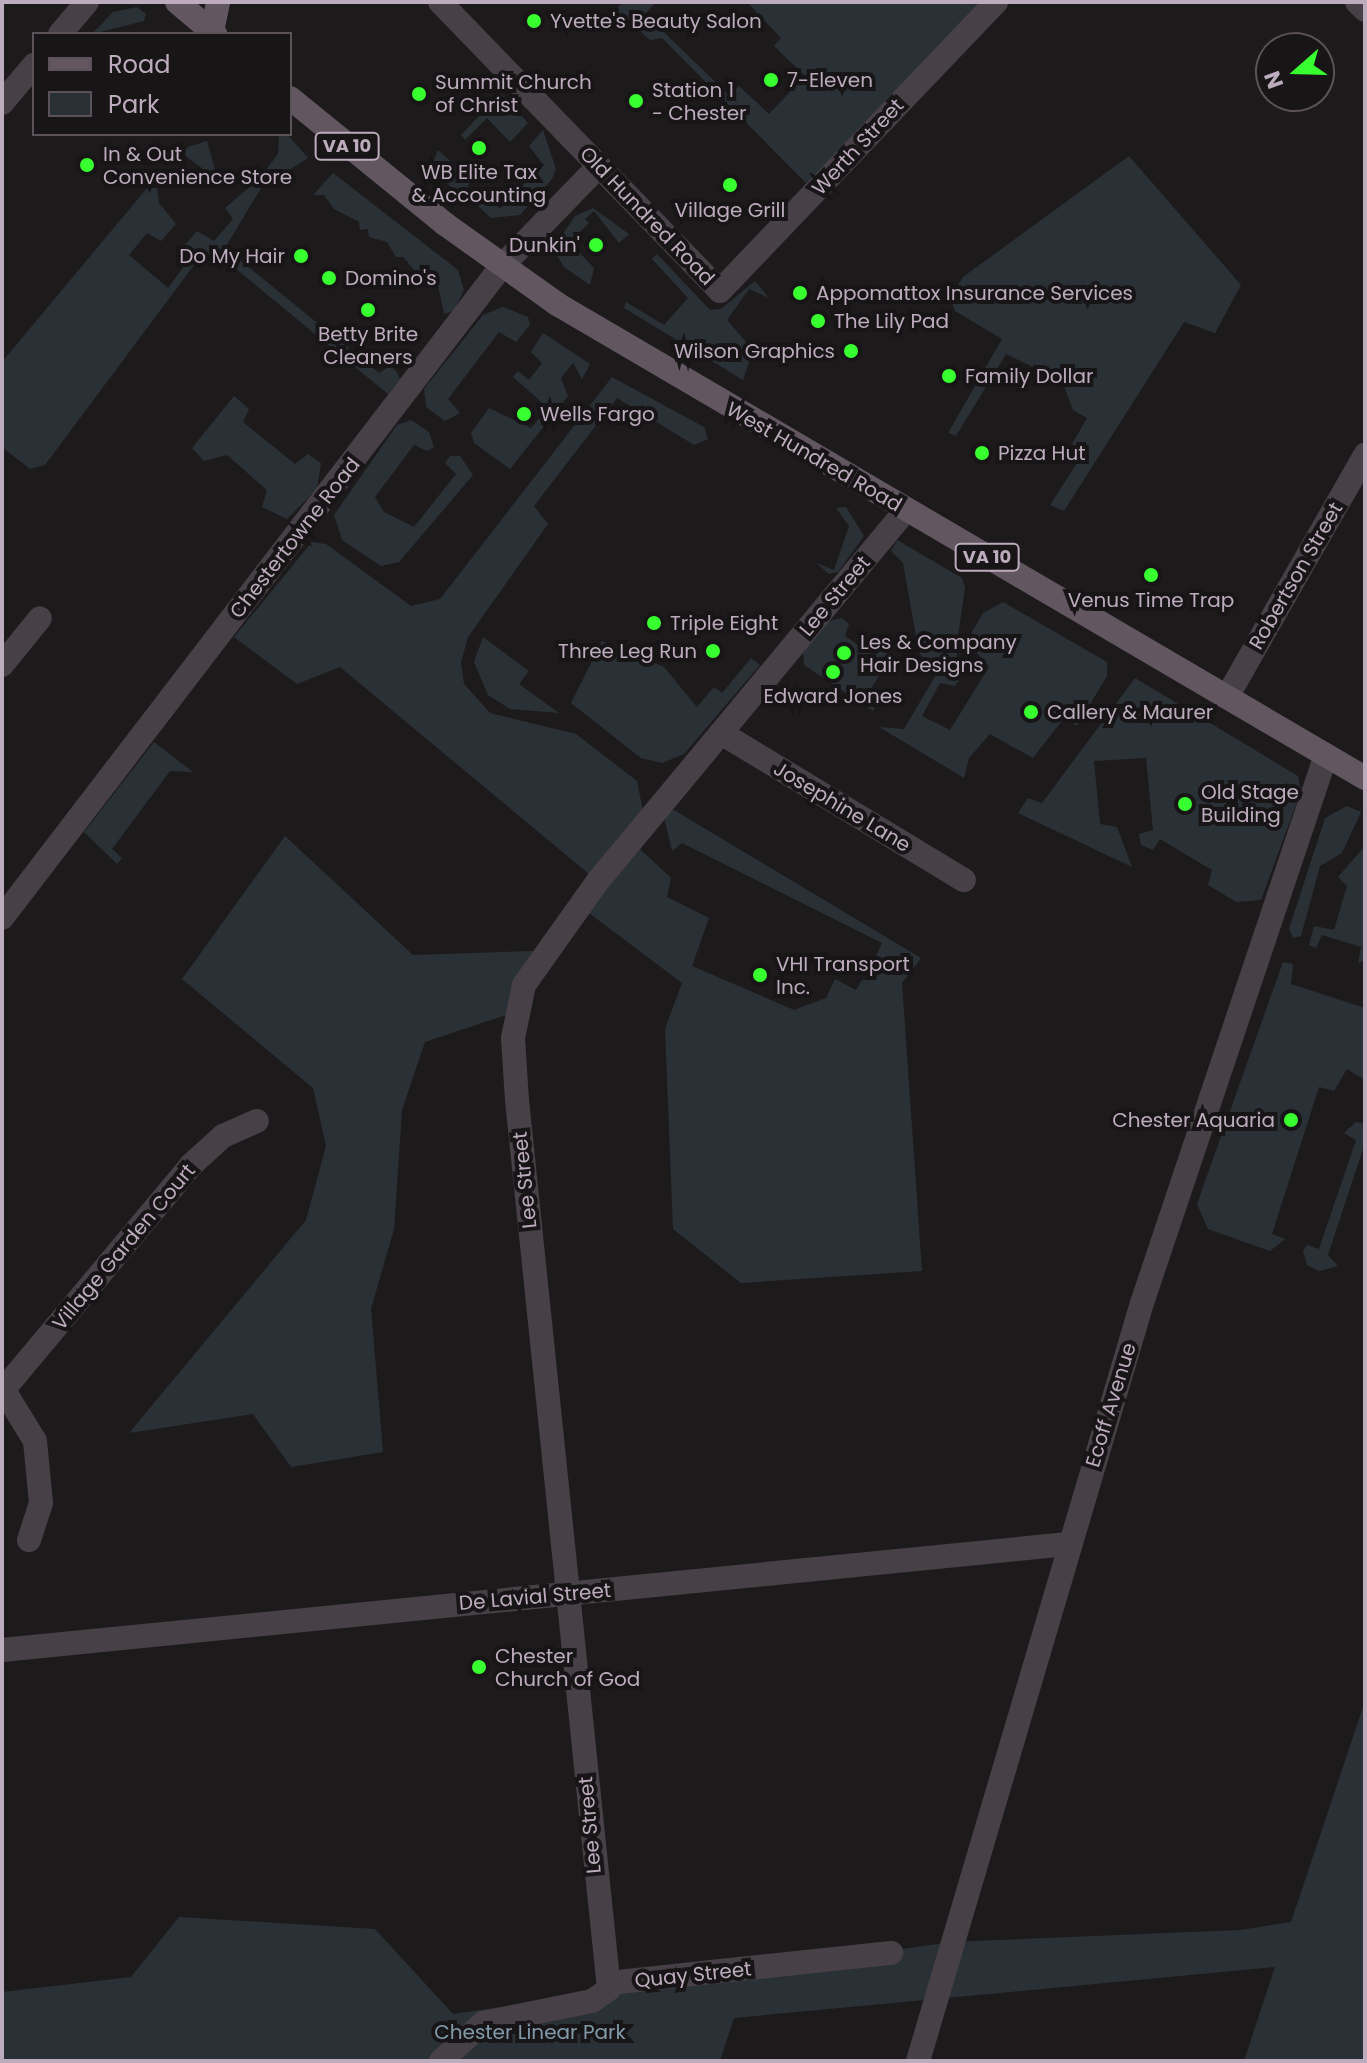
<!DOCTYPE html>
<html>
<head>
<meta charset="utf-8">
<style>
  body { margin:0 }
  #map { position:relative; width:1367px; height:2063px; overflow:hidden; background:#1d1a1c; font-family:Poppins,sans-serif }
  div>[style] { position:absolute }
  .green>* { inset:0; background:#2a3136 }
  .minor>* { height:24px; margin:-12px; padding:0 12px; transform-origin:12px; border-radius:12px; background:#474046 }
  .major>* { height:24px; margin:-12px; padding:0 12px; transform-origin:12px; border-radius:12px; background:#625761 }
  .dots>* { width:22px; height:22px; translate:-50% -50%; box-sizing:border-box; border:4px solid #181517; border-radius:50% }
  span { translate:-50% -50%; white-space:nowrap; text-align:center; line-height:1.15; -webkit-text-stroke:8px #181517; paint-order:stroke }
  .shield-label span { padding:2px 6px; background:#181517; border:2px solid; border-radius:6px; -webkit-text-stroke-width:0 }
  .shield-label { font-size:18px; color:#bdacbd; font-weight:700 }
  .poi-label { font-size:20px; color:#bdacbd }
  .left { translate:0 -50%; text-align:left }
  .right { translate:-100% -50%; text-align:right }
  .street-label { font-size:20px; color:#bdacbd }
  .park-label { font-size:20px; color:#829baa }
  .frame { position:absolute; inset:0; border:4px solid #bdacbd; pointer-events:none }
  .legend { position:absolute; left:32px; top:32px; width:260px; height:104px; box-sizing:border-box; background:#181517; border:2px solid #5a5159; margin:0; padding:10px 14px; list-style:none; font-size:24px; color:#bdacbd }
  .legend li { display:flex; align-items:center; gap:16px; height:40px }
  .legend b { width:40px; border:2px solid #5a5159 }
  .north { position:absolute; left:1255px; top:32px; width:80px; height:80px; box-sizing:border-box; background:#181517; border:2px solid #5a5159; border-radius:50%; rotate:250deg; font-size:22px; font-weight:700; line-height:32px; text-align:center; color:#bdacbd }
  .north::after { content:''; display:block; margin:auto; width:28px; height:36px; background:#38ff30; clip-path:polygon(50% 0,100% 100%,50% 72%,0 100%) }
</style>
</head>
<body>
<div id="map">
  <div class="green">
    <div style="clip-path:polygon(622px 2px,656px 2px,645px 14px,729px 95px,739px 86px,769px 114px,805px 76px,774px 46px,781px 38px,747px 2px,994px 2px,806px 183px,662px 38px,650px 40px,624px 17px,601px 33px)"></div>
    <div style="clip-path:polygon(137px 7px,146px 14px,144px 21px,92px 34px,113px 12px)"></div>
    <div style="clip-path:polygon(501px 93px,528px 123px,510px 142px,487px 118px,465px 140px,461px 135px)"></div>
    <div style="clip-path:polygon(543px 130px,556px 169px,552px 179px,520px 215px,491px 218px,477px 205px,484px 195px,500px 209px,543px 164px,529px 146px)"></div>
    <div style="clip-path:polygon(287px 134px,308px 158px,261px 188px,225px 248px,379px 373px,390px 366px,397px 372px,400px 379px,388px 394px,218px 254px,200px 257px,45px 465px,30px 469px,2px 447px,2px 362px,148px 187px,157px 188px,159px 203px,176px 224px,161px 241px,147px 233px,129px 255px,168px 288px,185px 265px,178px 253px,197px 231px,214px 241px,233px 219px,225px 208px,259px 179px,278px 154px,279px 136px)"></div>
    <div style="clip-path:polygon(207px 141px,218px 180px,183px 154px,166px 171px,188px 147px)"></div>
    <div style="clip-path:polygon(438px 150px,471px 179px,463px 196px,430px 170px)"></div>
    <div style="clip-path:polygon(1129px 156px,1241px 285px,1215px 333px,1184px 322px,1064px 511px,1050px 505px,1084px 452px,1072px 444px,1087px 418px,1073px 410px,1062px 381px,1006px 354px,956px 436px,948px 433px,1002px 339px,955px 311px,950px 297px,963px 277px)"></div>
    <div style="clip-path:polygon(333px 173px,458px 270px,464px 290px,454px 311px,444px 314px,438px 285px,422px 279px,403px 257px,396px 257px,387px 242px,369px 237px,368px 229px,360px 230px,359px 222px,334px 209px,324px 195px,313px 195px)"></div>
    <div style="clip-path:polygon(593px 208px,629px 234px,619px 243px,594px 211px,585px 219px,589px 223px,573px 238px,574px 247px,594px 268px,590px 285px,564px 267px,553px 249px,575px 216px)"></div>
    <div style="clip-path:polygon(657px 254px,710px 310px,721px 309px,755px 281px,769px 298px,749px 289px,727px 320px,753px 350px,743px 380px,624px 308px,626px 302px,664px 325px,688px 298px,652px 259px)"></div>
    <div style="clip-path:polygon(503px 307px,528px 317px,530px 325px,516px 342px,499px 332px,448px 399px,460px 413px,445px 421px,426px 407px,424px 389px,483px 315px)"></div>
    <div style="clip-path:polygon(543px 333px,590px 364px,582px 379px,573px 363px,561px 378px,568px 396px,510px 469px,474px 443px,471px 433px,489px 408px,531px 428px,548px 408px,513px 377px,518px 371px,529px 380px,542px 363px,531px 352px)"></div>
    <div style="clip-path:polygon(612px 377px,704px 427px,708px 439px,694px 445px,617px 398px,534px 506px,548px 524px,468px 637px,461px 662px,464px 684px,490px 713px,576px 734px,637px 781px,643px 811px,589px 874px,340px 667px,297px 684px,234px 637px,312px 542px,326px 544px,411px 606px,440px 599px)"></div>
    <div style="clip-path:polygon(234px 396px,249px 409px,243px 422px,295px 464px,308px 454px,321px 463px,317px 489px,287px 519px,262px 507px,267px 490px,227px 455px,204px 461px,192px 448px)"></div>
    <div style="clip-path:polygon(411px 420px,429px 432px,434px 447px,427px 451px,414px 445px,375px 497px,384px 512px,414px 527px,456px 474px,445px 463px,450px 456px,460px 456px,473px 475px,399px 562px,381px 566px,342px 540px,334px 515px,397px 425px)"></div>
    <div style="clip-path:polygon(846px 507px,864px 536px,838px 572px,829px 574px,816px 563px,834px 570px,849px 526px,836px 508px)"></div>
    <div style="clip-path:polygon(897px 540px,962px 578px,965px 587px,956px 651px,962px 676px,955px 686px,940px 683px,922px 716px,950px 730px,989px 667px,972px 647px,972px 632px,983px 613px,1003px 602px,1107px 662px,1107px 676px,1077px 726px,1064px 718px,1033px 758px,990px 734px,969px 758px,964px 778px,879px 727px,904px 729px,937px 673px,919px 653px,903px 563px,891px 551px)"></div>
    <div style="clip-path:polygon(842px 618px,849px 624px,845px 636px,874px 656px,883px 649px,901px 662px,897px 670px,886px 664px,867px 695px,877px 702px,873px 711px,804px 665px,803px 653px,828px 621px)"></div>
    <div style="clip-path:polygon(483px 637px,529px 671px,519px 684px,559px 713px,510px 709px,488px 695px,474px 662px)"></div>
    <div style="clip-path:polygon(602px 641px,664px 667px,697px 707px,714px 687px,722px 693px,751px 658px,760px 665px,684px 754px,662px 763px,641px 758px,571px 703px)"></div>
    <div style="clip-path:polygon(1135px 678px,1298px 776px,1301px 791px,1261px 900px,1236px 902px,1208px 885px,1212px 870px,1160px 839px,1153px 850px,1141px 845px,1139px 834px,1153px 830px,1146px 758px,1094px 761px,1100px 824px,1117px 827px,1132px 867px,1018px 813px,1028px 798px,1042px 803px)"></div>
    <div style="clip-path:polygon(154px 742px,193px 772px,170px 771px,112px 849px,122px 858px,117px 864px,84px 832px)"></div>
    <div style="clip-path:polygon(1347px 806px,1361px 812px,1342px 853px,1320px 866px,1301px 936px,1293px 938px,1289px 929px,1325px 818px)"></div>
    <div style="clip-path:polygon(669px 807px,921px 958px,902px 983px,922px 1271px,741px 1283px,673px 1229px,665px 1029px,682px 983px,585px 910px,640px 849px,671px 878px,667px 897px,709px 918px,692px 966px,794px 1010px,826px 998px,835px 979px,856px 990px,862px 980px,876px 978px,882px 965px,876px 956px,882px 943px,682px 843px,672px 851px,664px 817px)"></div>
    <div style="clip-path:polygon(285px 836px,413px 955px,533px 951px,513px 984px,506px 1015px,425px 1042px,402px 1110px,394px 1229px,371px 1309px,383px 1452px,291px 1467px,253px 1414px,129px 1433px,306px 1220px,326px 1146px,313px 1088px,182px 979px)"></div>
    <div style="clip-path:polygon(1365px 846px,1365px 961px,1358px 963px,1361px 947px,1322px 935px,1316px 948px,1309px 945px,1314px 926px,1334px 930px,1347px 886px,1338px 877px)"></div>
    <div style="clip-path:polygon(1283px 962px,1293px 964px,1291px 984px,1365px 1008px,1365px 1080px,1347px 1069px,1334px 1091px,1319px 1087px,1272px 1234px,1285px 1239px,1270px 1251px,1208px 1229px,1197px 1204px)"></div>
    <div style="clip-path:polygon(1356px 1122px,1365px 1124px,1365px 1143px,1328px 1255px,1338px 1266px,1319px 1271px,1307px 1265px,1303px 1251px,1307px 1245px,1319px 1249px,1356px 1140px,1344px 1133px)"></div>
    <div style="clip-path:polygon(1365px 1701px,1365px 2061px,1244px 2061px,1275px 1967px,734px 2018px,720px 2061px,2px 2061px,2px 1992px,131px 1977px,179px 1917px,375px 1929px,453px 2014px,951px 1942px,1240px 1930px,1291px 1922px)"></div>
  </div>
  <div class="minor">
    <div style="left:440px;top:2px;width:402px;rotate:45.9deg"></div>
    <div style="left:720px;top:291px;width:400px;rotate:-46.3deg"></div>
    <div style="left:1357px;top:2px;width:11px;rotate:45deg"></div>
    <div style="left:60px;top:34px;width:42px;rotate:-49.8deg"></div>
    <div style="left:2px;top:103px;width:50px;rotate:-49.9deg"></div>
    <div style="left:2px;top:665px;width:60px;rotate:-51deg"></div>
    <div style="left:1227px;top:697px;width:279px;rotate:-60.3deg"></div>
    <div style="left:721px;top:733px;width:284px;rotate:31.2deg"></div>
    <div style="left:2px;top:918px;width:820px;rotate:-52.53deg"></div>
    <div style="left:501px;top:267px;width:139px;rotate:-45.9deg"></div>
    <div style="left:2px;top:1387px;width:63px;rotate:58.6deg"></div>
    <div style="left:35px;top:1441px;width:62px;rotate:84.5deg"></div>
    <div style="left:41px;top:1503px;width:39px;rotate:108deg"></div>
    <div style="left:4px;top:1389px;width:292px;rotate:-50.1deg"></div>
    <div style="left:191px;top:1165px;width:43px;rotate:-42.2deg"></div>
    <div style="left:223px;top:1136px;width:37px;rotate:-24deg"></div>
    <div style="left:2px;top:1650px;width:1071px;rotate:-5.68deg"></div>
    <div style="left:609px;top:1983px;width:284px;rotate:-6.1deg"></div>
    <div style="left:441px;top:2061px;width:57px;rotate:-42.1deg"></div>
    <div style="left:483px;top:2023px;width:111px;rotate:-11.4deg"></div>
    <div style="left:592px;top:2001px;width:21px;rotate:-35deg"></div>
    <div style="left:609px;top:1989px;width:894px;rotate:-95.91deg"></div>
    <div style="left:517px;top:1100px;width:62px;rotate:-93.7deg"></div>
    <div style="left:513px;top:1038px;width:54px;rotate:-78.3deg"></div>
    <div style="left:524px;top:985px;width:128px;rotate:-54.6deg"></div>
    <div style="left:598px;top:881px;width:482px;rotate:-50.3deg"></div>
    <div style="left:918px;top:2061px;width:790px;rotate:-73.54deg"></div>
    <div style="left:1142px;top:1303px;width:578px;rotate:-71.44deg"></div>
  </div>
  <div class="major">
    <div style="left:177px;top:2px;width:50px;rotate:40.1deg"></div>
    <div style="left:212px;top:31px;width:30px;rotate:-78deg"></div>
    <div style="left:290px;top:98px;width:200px;rotate:39.1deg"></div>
    <div style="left:445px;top:224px;width:138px;rotate:35.5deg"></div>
    <div style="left:557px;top:304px;width:937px;rotate:30.4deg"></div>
  </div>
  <div class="dots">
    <div style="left:534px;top:21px;background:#38ff30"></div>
    <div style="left:771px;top:80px;background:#38ff30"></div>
    <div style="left:419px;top:94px;background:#38ff30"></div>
    <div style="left:636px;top:101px;background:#38ff30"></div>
    <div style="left:479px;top:148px;background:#38ff30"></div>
    <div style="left:87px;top:165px;background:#38ff30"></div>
    <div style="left:730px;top:185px;background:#38ff30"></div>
    <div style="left:596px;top:245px;background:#38ff30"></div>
    <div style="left:301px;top:256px;background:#38ff30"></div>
    <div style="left:329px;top:278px;background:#38ff30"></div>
    <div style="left:800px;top:293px;background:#38ff30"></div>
    <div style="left:368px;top:310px;background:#38ff30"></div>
    <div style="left:818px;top:321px;background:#38ff30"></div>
    <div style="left:851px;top:351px;background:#38ff30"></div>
    <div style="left:949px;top:376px;background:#38ff30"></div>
    <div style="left:524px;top:414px;background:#38ff30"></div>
    <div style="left:982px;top:453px;background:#38ff30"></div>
    <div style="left:1151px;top:575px;background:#38ff30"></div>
    <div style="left:654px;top:623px;background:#38ff30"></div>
    <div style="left:713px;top:651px;background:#38ff30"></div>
    <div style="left:844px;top:653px;background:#38ff30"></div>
    <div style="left:833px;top:672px;background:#38ff30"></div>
    <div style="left:1031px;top:712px;background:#38ff30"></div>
    <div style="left:1185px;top:804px;background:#38ff30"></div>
    <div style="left:760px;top:975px;background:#38ff30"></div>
    <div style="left:1291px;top:1120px;background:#38ff30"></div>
    <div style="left:479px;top:1667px;background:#38ff30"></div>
  </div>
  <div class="shield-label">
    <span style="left:347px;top:146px">VA 10</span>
    <span style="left:987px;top:557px">VA 10</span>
  </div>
  <div class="poi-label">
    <span class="left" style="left:550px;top:21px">Yvette's Beauty Salon</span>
    <span class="left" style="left:787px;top:80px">7-Eleven</span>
    <span class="left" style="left:435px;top:94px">Summit Church<br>of Christ</span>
    <span class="left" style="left:652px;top:102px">Station 1<br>- Chester</span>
    <span class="left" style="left:103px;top:166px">In &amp; Out<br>Convenience Store</span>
    <span style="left:479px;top:184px">WB Elite Tax<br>&amp; Accounting</span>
    <span style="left:730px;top:210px">Village Grill</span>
    <span class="right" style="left:580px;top:245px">Dunkin'</span>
    <span class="right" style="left:285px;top:256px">Do My Hair</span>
    <span class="left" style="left:345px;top:278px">Domino's</span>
    <span class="left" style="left:816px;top:293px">Appomattox Insurance Services</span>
    <span class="left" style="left:834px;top:321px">The Lily Pad</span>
    <span style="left:368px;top:346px">Betty Brite<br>Cleaners</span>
    <span class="right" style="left:835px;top:351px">Wilson Graphics</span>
    <span class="left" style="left:965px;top:376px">Family Dollar</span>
    <span class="left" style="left:540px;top:414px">Wells Fargo</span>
    <span class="left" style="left:998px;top:453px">Pizza Hut</span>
    <span style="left:1151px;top:600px">Venus Time Trap</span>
    <span class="left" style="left:670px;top:623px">Triple Eight</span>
    <span class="left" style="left:860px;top:654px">Les &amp; Company<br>Hair Designs</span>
    <span class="right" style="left:697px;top:651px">Three Leg Run</span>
    <span style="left:833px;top:696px">Edward Jones</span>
    <span class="left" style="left:1047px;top:712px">Callery &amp; Maurer</span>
    <span class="left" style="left:1201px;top:804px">Old Stage<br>Building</span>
    <span class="left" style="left:776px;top:976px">VHI Transport<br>Inc.</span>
    <span class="right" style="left:1275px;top:1120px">Chester Aquaria</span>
    <span class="left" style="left:495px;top:1668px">Chester<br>Church of God</span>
  </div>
  <div class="street-label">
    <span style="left:858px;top:147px;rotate:-47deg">Werth Street</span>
    <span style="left:647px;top:216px;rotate:46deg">Old Hundred Road</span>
    <span style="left:814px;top:457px;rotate:30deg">West Hundred Road</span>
    <span style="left:295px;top:538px;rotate:-52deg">Chestertowne Road</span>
    <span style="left:1296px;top:576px;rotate:-60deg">Robertson Street</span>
    <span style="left:835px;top:596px;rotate:-50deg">Lee Street</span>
    <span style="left:842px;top:807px;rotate:31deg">Josephine Lane</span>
    <span style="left:525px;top:1180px;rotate:-96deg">Lee Street</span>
    <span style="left:124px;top:1247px;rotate:-50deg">Village Garden Court</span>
    <span style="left:1111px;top:1405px;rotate:-73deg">Ecoff Avenue</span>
    <span style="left:535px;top:1597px;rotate:-5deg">De Lavial Street</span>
    <span style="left:590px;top:1825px;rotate:-95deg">Lee Street</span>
    <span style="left:693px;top:1975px;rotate:-6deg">Quay Street</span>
  </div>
  <div class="park-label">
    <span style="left:530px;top:2032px">Chester Linear Park</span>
  </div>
  <div class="frame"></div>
  <ul class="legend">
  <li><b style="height:10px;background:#625761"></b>Road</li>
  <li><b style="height:22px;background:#2a3136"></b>Park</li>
  </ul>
  <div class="north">N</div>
</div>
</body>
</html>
